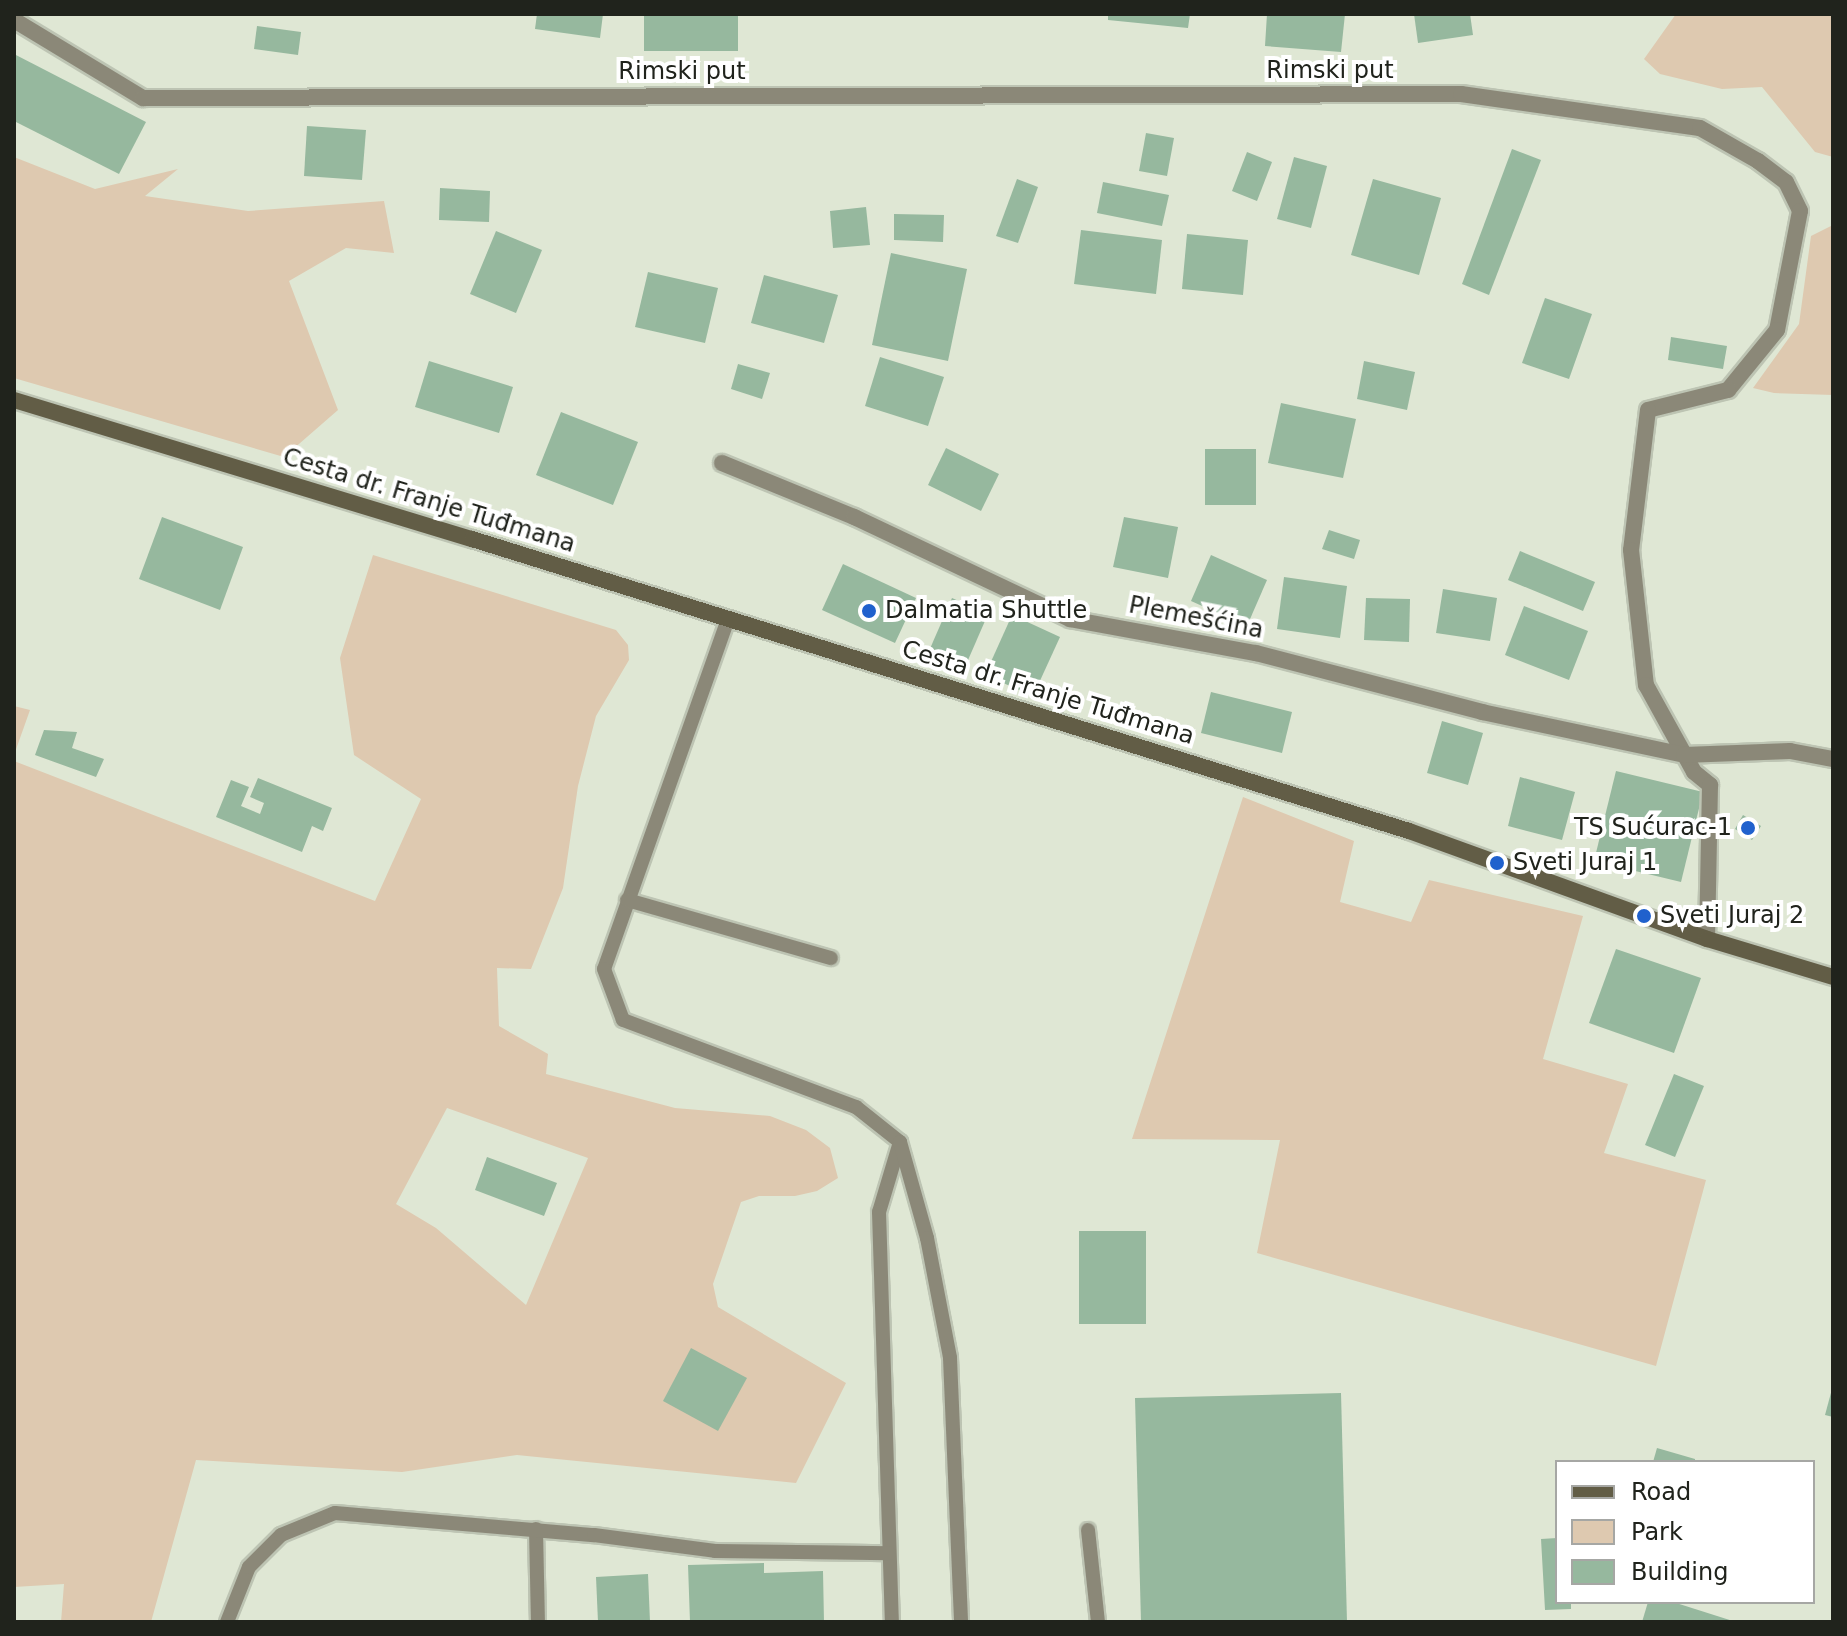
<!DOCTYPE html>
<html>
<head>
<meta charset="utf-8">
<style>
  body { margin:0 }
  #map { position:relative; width:1847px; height:1636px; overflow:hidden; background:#dfe7d4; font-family:"DejaVu Sans",sans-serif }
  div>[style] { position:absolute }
  .green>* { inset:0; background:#dec9b0 }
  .building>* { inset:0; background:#96b89e }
  .roads { filter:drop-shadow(2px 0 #bdc4b3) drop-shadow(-2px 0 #bdc4b3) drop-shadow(0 2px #bdc4b3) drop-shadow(0 -2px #bdc4b3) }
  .service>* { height:14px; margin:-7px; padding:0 7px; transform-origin:7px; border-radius:7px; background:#8b8878 }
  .minor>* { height:16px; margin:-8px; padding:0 8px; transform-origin:8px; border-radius:8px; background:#8b8878 }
  .secondary>* { height:16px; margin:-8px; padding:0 8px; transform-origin:8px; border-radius:8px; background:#625d46 }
  .dots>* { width:22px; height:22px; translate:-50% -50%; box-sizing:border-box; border:4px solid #fff; border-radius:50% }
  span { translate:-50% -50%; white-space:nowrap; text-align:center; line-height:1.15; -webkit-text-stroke:8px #fff; paint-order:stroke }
  .street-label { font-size:24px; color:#20231c }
  .poi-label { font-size:24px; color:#20231c }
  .left { translate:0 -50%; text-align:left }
  .right { translate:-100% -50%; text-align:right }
  .frame { position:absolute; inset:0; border:16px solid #20231c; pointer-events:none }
  .legend { position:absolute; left:1555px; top:1460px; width:260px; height:144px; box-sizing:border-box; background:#fff; border:2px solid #a6a7a4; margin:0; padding:10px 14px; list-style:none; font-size:24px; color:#20231c }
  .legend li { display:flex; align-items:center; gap:16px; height:40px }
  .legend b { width:40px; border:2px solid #a6a7a4 }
</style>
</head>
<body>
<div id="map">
  <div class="green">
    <div style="clip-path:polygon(1676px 14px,1833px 14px,1833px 157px,1815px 152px,1762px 87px,1722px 89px,1660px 74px,1644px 59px)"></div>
    <div style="clip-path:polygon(14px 157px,95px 189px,178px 169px,145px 196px,248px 211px,384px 201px,394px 253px,346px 248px,289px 281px,338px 410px,284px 457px,14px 378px)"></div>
    <div style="clip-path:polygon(1833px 225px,1833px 395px,1774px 393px,1753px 388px,1799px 324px,1811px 236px)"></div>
    <div style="clip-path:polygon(evenodd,373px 555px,616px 630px,628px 645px,629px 660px,596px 716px,578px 786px,563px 888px,531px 969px,497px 968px,499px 1026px,548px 1054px,546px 1074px,675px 1108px,770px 1116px,806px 1130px,830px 1148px,838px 1178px,817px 1191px,795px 1196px,759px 1196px,741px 1202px,713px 1284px,718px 1307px,846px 1383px,796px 1483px,517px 1455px,402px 1472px,196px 1460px,151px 1622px,61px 1622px,64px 1584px,14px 1587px,14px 761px,375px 901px,421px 799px,354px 755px,340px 658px,373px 555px,447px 1108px,588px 1158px,526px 1305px,436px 1228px,396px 1204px,447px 1108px)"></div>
    <div style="clip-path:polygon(14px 706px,30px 710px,14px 755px)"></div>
    <div style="clip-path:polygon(1243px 797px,1354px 841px,1340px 902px,1411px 922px,1429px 880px,1583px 916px,1543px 1059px,1628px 1084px,1604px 1153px,1706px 1180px,1656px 1366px,1257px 1253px,1280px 1140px,1132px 1139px)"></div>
  </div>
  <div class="building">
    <div style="clip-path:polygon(537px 14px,603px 14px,600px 38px,535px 29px)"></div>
    <div style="clip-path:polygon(644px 14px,738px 14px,738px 51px,644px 51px)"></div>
    <div style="clip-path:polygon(1108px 14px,1190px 14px,1188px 28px,1108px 20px)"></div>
    <div style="clip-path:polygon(1267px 14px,1345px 14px,1341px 52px,1265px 46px)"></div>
    <div style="clip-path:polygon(1414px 14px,1470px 14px,1473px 35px,1418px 43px)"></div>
    <div style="clip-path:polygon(257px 26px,301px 32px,298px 55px,254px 49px)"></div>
    <div style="clip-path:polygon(14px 54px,146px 122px,119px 174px,14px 121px)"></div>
    <div style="clip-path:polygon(307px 126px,366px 130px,362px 180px,304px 176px)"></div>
    <div style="clip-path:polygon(1146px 133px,1174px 138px,1167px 176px,1139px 171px)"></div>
    <div style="clip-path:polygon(1512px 149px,1541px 160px,1489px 295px,1462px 284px)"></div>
    <div style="clip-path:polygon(1247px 152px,1272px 162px,1257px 201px,1232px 191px)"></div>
    <div style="clip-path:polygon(1294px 157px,1327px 166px,1311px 228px,1277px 219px)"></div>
    <div style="clip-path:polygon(1017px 179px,1038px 187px,1018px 243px,996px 236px)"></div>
    <div style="clip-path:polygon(1373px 179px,1441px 198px,1419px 275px,1351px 255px)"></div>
    <div style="clip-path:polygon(1103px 182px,1169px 195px,1162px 226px,1097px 213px)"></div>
    <div style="clip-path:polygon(440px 188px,490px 191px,489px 222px,439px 220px)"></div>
    <div style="clip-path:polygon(866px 207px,870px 245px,833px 248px,830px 211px)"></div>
    <div style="clip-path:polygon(894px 214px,944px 215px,943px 242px,894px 240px)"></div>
    <div style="clip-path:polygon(1081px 230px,1162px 240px,1156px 294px,1074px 284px)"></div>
    <div style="clip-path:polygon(496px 231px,542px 250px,516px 313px,470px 294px)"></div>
    <div style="clip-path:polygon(1187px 234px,1248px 240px,1243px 295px,1182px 289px)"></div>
    <div style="clip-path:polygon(891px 253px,967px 269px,948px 361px,872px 345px)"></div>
    <div style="clip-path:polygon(648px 272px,718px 288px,705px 343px,635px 327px)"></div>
    <div style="clip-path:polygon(764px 275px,838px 295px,824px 343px,751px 323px)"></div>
    <div style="clip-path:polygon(1545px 298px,1592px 314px,1569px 379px,1522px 363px)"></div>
    <div style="clip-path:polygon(1671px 337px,1727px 346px,1723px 369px,1668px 360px)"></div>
    <div style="clip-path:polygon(880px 357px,944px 377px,928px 426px,865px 406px)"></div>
    <div style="clip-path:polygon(429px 361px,513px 387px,499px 433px,415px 407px)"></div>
    <div style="clip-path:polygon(1364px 361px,1415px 372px,1407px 410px,1357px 399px)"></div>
    <div style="clip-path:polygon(738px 364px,770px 373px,762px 399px,731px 389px)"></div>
    <div style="clip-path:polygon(1281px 403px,1356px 419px,1343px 478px,1268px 463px)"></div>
    <div style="clip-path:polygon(561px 412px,638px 442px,613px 505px,536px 475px)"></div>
    <div style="clip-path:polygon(946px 448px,999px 474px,981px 511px,928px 485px)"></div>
    <div style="clip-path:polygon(1205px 449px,1256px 449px,1256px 505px,1205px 505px)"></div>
    <div style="clip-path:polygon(162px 517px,243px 547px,220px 610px,139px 579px)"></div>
    <div style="clip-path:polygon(1124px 517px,1178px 527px,1168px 578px,1113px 567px)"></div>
    <div style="clip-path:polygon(1329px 530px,1360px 540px,1354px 559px,1322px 549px)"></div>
    <div style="clip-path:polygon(1520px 551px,1595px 582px,1583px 611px,1508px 580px)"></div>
    <div style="clip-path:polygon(1211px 555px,1267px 580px,1247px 626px,1191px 601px)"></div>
    <div style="clip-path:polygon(843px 564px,916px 598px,895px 643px,822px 610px)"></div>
    <div style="clip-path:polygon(1284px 577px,1347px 586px,1340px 638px,1277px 629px)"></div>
    <div style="clip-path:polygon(1443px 589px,1497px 598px,1490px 641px,1436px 633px)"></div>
    <div style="clip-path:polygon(952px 598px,988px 614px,965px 667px,929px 651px)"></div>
    <div style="clip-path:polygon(1366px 598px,1410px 599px,1409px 642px,1364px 640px)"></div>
    <div style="clip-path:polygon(1524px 606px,1588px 631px,1569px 680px,1505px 655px)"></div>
    <div style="clip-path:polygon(1012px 615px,1060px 637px,1033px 696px,985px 675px)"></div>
    <div style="clip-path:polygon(1211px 692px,1292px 712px,1282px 753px,1201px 733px)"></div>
    <div style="clip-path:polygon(1442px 721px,1483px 733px,1468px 785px,1427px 773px)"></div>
    <div style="clip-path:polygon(44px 730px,77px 732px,72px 748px,104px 759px,96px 777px,35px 755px)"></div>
    <div style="clip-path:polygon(1616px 771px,1703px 792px,1681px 882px,1594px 861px)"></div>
    <div style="clip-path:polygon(1520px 777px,1575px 792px,1562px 840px,1508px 826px)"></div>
    <div style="clip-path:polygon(258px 778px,332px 808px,323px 831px,312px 826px,302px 852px,216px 817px,231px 780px,249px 787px,241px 806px,260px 814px,264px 803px,250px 797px)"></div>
    <div style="clip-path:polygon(1743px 815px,1761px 826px,1752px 840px,1735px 829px)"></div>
    <div style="clip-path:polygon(1616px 949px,1701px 978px,1674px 1053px,1589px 1023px)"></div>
    <div style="clip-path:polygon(1674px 1074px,1704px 1086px,1675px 1157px,1645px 1145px)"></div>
    <div style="clip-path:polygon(487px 1157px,557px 1183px,544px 1216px,475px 1190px)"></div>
    <div style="clip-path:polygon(1079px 1231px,1146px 1231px,1146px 1324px,1079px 1324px)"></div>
    <div style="clip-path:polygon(691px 1348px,747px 1378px,718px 1431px,663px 1401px)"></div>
    <div style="clip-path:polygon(1832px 1389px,1833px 1389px,1833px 1417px,1825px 1415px)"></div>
    <div style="clip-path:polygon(1341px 1393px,1347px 1622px,1141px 1622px,1135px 1398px)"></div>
    <div style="clip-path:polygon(1657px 1448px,1695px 1459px,1695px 1462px,1653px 1462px)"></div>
    <div style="clip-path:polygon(1557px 1538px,1557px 1602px,1571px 1602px,1571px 1609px,1545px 1610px,1541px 1539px)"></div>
    <div style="clip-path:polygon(764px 1563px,764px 1573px,823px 1571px,824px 1622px,690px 1622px,688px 1565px)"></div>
    <div style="clip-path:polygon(648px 1574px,650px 1622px,598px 1622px,596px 1577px)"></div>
    <div style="clip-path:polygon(1648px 1602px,1673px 1602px,1736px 1622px,1642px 1622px)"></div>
  </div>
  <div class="roads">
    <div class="service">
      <div style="left:728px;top:619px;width:371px;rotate:109.5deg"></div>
      <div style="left:604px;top:969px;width:54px;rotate:69.6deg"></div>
      <div style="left:623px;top:1020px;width:249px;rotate:20.5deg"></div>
      <div style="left:856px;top:1107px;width:56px;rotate:38.5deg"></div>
      <div style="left:900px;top:1142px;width:73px;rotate:106.7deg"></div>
      <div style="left:879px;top:1212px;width:410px;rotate:88.2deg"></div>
      <div style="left:627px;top:900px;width:212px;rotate:15.9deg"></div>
      <div style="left:900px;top:1142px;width:100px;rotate:74.3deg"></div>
      <div style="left:927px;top:1238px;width:122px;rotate:79.1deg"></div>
      <div style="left:950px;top:1358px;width:264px;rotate:87.6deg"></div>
      <div style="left:536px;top:1529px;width:93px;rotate:88.8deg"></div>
      <div style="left:1088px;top:1530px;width:93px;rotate:83.8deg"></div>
      <div style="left:227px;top:1622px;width:59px;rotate:-68.2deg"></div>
      <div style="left:249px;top:1567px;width:45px;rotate:-45deg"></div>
      <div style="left:281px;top:1535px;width:58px;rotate:-22.2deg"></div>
      <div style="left:335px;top:1513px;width:260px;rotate:4.9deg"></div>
      <div style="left:594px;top:1535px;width:122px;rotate:7.5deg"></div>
      <div style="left:715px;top:1551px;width:174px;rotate:0.7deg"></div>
    </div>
    <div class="minor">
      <div style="left:14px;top:20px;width:151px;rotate:31.2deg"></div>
      <div style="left:143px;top:98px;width:1318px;rotate:-0.17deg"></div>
      <div style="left:1461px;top:94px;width:241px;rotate:8.1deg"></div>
      <div style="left:1700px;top:128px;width:67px;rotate:29.6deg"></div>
      <div style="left:1758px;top:161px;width:35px;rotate:37deg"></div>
      <div style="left:1786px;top:182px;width:32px;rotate:64deg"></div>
      <div style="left:1800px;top:211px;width:121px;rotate:100.9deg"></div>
      <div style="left:1777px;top:330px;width:77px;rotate:129.2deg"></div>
      <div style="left:1728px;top:390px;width:82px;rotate:166deg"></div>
      <div style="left:1648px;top:410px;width:141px;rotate:96.9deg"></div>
      <div style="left:1631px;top:550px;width:136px;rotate:83.7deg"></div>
      <div style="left:1646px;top:685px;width:99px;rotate:61.1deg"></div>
      <div style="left:1694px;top:772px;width:21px;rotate:39deg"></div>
      <div style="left:1710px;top:785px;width:154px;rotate:91.1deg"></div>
      <div style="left:722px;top:463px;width:143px;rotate:22.2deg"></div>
      <div style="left:854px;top:517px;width:239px;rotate:25.3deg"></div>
      <div style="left:1070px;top:619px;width:189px;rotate:10.4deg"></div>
      <div style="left:1256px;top:653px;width:234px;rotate:14.6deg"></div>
      <div style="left:1482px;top:712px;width:207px;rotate:12deg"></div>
      <div style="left:1684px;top:755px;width:106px;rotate:-2.2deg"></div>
      <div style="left:1790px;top:751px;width:44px;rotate:10.5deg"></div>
    </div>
    <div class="secondary">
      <div style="left:14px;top:400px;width:479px;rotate:16.9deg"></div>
      <div style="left:472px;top:539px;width:981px;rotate:17.31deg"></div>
      <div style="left:1409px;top:831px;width:317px;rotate:19.9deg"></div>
      <div style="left:1707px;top:939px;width:132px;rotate:16.8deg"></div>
    </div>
  </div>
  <div class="dots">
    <div style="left:869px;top:611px;background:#2061cd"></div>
    <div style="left:1748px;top:828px;background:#2061cd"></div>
    <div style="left:1497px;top:863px;background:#2061cd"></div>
    <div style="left:1644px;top:916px;background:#2061cd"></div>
  </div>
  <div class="street-label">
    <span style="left:1330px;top:71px">Rimski put</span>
    <span style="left:682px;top:72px">Rimski put</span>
    <span style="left:429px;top:501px;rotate:17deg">Cesta dr. Franje Tuđmana</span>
    <span style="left:1196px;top:618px;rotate:11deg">Plemešćina</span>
    <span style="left:1048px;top:693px;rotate:17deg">Cesta dr. Franje Tuđmana</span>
  </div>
  <div class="poi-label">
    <span class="left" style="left:885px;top:611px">Dalmatia Shuttle</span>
    <span class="right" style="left:1732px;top:828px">TS Sućurac-1</span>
    <span class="left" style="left:1513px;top:863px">Sveti Juraj 1</span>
    <span class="left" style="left:1660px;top:916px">Sveti Juraj 2</span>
  </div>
  <div class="frame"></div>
  <ul class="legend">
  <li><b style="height:10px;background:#625d46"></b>Road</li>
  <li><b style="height:22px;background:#dec9b0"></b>Park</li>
  <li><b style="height:22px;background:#96b89e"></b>Building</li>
  </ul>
</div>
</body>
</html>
